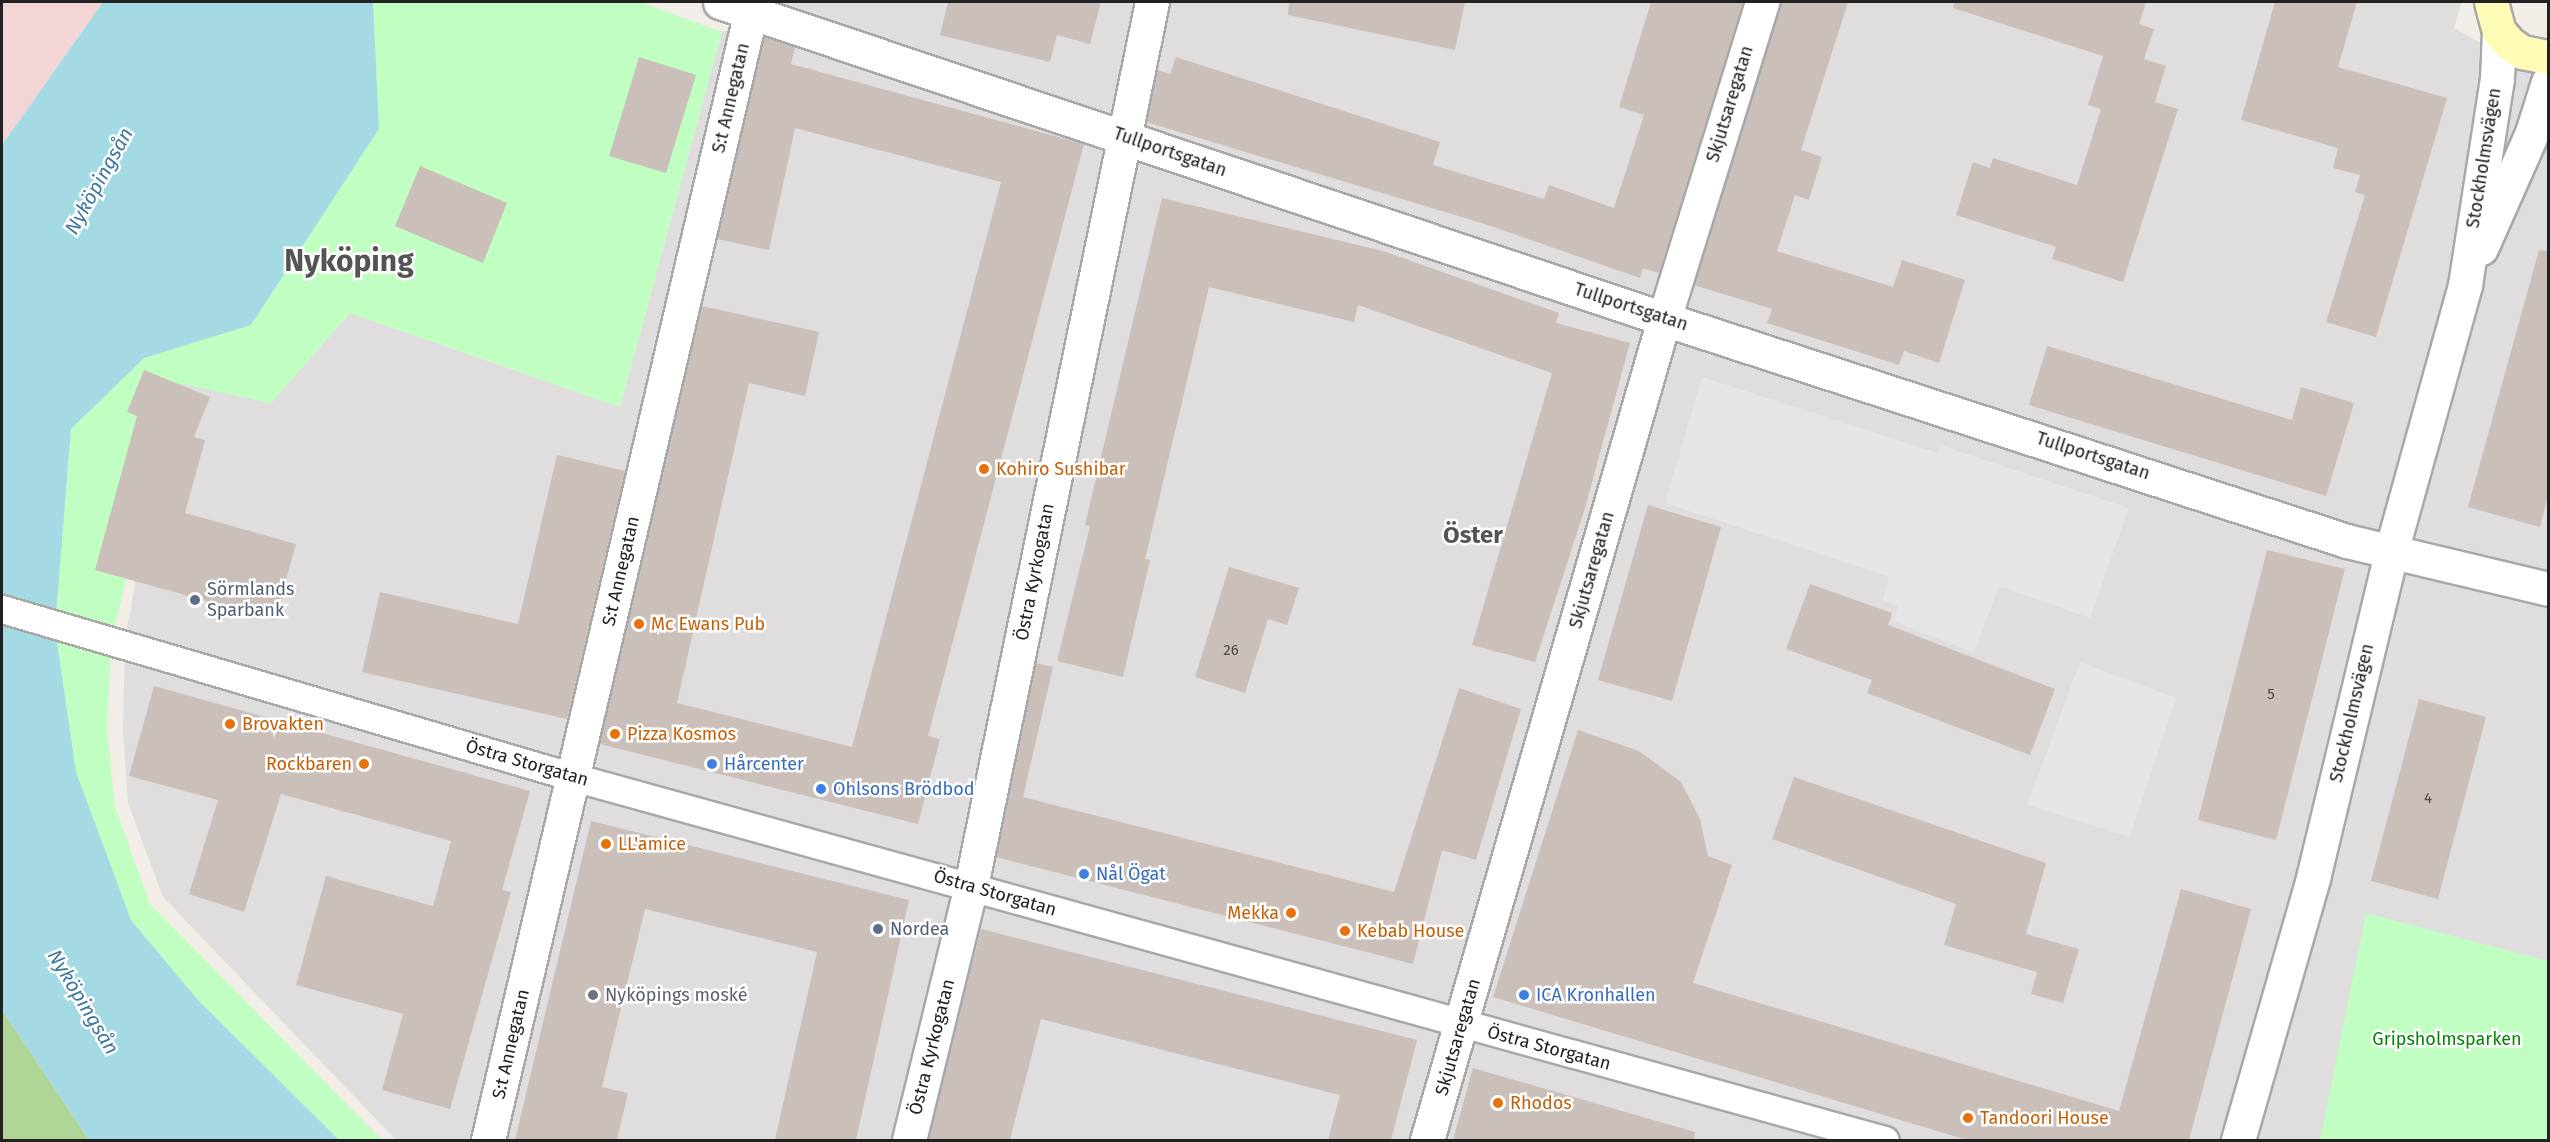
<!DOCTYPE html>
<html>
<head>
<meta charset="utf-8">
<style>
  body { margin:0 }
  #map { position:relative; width:2550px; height:1142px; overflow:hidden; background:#f2ede6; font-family:"Fira Sans",sans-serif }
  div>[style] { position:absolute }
  .residential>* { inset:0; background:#dfddde }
  .commercial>* { inset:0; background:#f4d5d6 }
  .forest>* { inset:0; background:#afd597 }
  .park>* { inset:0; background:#c1fec1 }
  .parking>* { inset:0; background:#e5e5e5 }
  .water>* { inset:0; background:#a3dae3 }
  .building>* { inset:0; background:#cabfb9 }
  .roads { filter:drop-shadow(2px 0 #a8a8a8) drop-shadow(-2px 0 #a8a8a8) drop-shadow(0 2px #a8a8a8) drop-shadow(0 -2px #a8a8a8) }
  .pedestrian>* { height:27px; margin:-13.5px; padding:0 13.5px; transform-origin:13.5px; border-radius:13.5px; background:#fff }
  .minor>* { height:33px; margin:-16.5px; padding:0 16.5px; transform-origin:16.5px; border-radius:16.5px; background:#fff }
  .tertiary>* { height:33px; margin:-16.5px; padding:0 16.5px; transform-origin:16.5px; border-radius:16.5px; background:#fff }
  .secondary>* { height:33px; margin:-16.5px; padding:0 16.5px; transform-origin:16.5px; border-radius:16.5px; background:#fffcb7 }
  .dots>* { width:16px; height:16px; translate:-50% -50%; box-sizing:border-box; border:3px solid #fff; border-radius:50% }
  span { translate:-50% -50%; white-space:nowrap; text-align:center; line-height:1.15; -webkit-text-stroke:5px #fff; paint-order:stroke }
  .number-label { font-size:15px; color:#4b4847 }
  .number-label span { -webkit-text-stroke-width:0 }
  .street-label { font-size:18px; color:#212121 }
  .food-label { font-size:18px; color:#c56008 }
  .left { translate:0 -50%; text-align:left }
  .right { translate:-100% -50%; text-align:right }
  .service-label { font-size:18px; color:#4e5e75 }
  .shop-label { font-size:18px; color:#366cbe }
  .worship-label { font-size:18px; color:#5b616d }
  .park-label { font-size:18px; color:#038602 }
  .water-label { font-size:20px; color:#3c77a2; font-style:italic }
  .district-label { font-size:24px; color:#545454; font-weight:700 }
  .town-label { font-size:30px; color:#545454; font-weight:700 }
  .frame { position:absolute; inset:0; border:3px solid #212121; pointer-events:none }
</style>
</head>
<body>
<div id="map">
  <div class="residential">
    <div style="clip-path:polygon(773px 2px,2462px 2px,2454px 28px,2548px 81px,2548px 1140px,396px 1140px,163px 897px,128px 803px,123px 731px,125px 640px,172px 381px,271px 403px,350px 313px,620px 407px,722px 32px,789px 7px)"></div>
  </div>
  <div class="commercial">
    <div style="clip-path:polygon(2px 2px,103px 2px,2px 145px)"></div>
  </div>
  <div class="forest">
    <div style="clip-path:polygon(2px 1010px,19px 1035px,89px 1140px,2px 1140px)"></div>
  </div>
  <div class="park">
    <div style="clip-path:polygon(373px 2px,641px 2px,722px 32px,620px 407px,350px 313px,271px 403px,172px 382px,111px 644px,107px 730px,115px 807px,150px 904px,382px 1140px,339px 1140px,198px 1000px,131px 920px,76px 772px,55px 628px,71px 429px,144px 358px,251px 325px,379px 129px)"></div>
    <div style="clip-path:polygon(2366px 913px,2548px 961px,2548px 1140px,2320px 1140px)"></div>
  </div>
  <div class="parking">
    <div style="clip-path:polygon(1702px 377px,1938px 453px,1940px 445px,2129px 508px,2090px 618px,1999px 586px,1974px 653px,1893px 621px,1898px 606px,1883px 600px,1889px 577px,1665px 503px)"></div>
    <div style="clip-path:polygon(2080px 662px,2176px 698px,2130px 837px,2027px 805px)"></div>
  </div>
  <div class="water">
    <div style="clip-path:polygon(103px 2px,373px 2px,379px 129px,251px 325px,144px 358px,71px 429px,55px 628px,76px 772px,131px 920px,198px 1000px,339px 1140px,89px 1140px,2px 1010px,2px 145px)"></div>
  </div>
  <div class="building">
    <div style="clip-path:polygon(948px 2px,1101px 2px,1090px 44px,1057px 35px,1050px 62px,940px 35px)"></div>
    <div style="clip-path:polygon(1289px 2px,1465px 2px,1455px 50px,1288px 15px)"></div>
    <div style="clip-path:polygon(1651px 2px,1743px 2px,1659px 273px,1643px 268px,1640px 278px,1485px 224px,1146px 122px,1157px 70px,1170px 74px,1176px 57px,1440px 142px,1433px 165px,1544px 199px,1549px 185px,1614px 208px,1644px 115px,1619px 107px)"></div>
    <div style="clip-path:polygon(1780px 2px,1848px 2px,1801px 150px,1822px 157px,1809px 200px,1795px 195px,1777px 251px,1893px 287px,1902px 260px,1965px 280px,1939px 363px,1904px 351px,1899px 365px,1767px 323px,1772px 309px,1694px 285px)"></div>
    <div style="clip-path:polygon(1954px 2px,2146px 2px,2139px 24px,2154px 29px,2144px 59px,2166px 66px,2155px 102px,2178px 109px,2123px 282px,2052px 259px,2056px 247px,1956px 215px,1973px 162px,1990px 168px,1993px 158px,2077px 185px,2101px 109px,2088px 105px,2103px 56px,1953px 8px)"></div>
    <div style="clip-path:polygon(2275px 2px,2357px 2px,2338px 67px,2447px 98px,2376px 337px,2326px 322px,2365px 195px,2355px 192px,2360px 175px,2333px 168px,2338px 148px,2241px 120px)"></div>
    <div style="clip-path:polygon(764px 37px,795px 47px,791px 64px,1084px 144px,928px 736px,940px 739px,918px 824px,600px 744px,702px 306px,819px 332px,805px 396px,749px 383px,677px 703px,852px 747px,1001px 182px,795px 128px,769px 250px,717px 239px)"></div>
    <div style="clip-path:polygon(639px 57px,696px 75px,666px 173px,609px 156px)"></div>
    <div style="clip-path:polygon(420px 166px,507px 203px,483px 263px,395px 226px)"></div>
    <div style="clip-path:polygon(1162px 198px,1383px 251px,1559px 313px,1556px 323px,1630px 343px,1585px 508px,1535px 662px,1472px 645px,1552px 373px,1358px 305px,1354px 322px,1209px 287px,1145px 559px,1150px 560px,1123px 677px,1057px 661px,1090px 526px,1085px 525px)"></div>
    <div style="clip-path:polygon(2539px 250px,2548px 251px,2548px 495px,2540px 527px,2468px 507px)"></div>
    <div style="clip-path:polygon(2047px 346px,2292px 420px,2301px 387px,2354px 403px,2326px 496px,2029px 405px)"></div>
    <div style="clip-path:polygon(144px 370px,210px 397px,194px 437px,205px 440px,185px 513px,296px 544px,275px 620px,95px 570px,137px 416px,127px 412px)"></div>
    <div style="clip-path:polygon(557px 455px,625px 471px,567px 719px,362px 672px,380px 592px,518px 624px)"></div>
    <div style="clip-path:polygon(1648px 505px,1721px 527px,1672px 701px,1598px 680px)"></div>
    <div style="clip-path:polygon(2267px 550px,2345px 569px,2276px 840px,2198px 820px)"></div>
    <div style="clip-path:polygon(1229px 567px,1299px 588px,1287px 625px,1268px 619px,1245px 693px,1195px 677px)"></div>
    <div style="clip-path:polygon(1810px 584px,1892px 613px,1888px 625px,2055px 689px,2030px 755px,1867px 693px,1872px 680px,1786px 649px)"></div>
    <div style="clip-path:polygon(1036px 663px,1053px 667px,1023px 797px,1394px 892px,1459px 688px,1521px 709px,1476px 860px,1442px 850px,1413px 964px,996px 857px)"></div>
    <div style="clip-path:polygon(154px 686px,530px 791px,502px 890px,511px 892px,450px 1109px,382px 1090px,403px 1014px,296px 985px,326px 876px,433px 906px,451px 841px,281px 794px,244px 912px,189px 894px,218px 800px,129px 776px)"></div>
    <div style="clip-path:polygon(2419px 699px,2486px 717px,2438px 899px,2371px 881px)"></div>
    <div style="clip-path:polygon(1578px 730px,1639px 751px,1681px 782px,1700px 819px,1708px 856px,1732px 865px,1693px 983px,2119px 1111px,2181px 889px,2251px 909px,2189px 1140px,1967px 1140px,1493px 997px)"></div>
    <div style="clip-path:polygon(1794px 777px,2046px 863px,2026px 934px,2079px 949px,2063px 1003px,2031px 994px,2037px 972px,1944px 945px,1956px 904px,1772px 839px)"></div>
    <div style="clip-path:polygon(591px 821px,909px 900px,856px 1140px,775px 1140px,817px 952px,645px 909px,602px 1087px,628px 1093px,617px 1140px,515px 1140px)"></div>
    <div style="clip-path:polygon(981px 929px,1417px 1040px,1391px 1140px,1328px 1140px,1340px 1095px,1041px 1019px,1010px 1140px,928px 1140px)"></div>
    <div style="clip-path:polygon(1473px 1068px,1695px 1132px,1694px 1140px,1453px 1140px)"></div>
  </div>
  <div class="roads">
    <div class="pedestrian">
      <div style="left:2px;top:609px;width:595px;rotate:16.39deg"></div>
      <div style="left:573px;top:777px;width:1361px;rotate:15.47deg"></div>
    </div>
    <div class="minor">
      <div style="left:720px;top:2px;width:996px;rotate:18.56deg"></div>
      <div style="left:1664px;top:319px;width:718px;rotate:18.01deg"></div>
      <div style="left:2347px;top:541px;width:207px;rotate:13.4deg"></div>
      <div style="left:488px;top:1140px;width:1168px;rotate:-76.89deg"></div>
      <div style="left:909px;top:1140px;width:261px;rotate:-76.3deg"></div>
      <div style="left:971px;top:886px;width:902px;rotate:-78.43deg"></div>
      <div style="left:1427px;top:1140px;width:855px;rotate:-73.9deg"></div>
      <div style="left:1664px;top:319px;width:332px;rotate:-72.8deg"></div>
    </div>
    <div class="tertiary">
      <div style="left:2481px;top:248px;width:126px;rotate:-66.1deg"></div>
      <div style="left:2532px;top:133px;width:53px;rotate:-72.6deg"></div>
      <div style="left:2238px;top:1140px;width:273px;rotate:-74deg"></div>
      <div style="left:2313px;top:878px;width:335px;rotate:-76.5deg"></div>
      <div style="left:2391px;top:552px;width:277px;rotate:-74.5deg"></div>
      <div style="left:2465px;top:285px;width:208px;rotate:-81.2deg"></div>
      <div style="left:2497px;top:79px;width:48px;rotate:-87.6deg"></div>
    </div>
    <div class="secondary">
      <div style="left:2491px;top:2px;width:30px;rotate:75deg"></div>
      <div style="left:2499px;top:31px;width:16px;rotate:50deg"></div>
      <div style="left:2509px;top:43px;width:16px;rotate:35deg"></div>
      <div style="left:2522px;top:52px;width:26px;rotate:11deg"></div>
    </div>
  </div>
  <div class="dots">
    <div style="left:984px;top:469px;background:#e8710a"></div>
    <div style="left:195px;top:600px;background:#5c6f8a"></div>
    <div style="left:639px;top:624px;background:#e8710a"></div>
    <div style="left:230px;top:724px;background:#e8710a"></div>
    <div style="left:615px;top:734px;background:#e8710a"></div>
    <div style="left:364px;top:764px;background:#e8710a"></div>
    <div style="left:712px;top:764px;background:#3f7fe0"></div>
    <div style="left:821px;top:789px;background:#3f7fe0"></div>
    <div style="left:606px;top:844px;background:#e8710a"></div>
    <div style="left:1084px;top:874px;background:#3f7fe0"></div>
    <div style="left:1291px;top:913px;background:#e8710a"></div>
    <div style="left:878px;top:929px;background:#5c6f8a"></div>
    <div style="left:1345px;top:931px;background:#e8710a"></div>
    <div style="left:593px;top:995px;background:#6b7280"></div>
    <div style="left:1524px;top:995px;background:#3f7fe0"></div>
    <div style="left:1498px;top:1103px;background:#e8710a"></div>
    <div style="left:1968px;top:1118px;background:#e8710a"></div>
  </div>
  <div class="number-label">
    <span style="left:1231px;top:651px">26</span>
    <span style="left:2271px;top:695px">5</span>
    <span style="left:2428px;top:799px">4</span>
  </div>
  <div class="street-label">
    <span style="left:731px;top:98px;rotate:-77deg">S:t Annegatan</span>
    <span style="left:1730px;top:104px;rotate:-73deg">Skjutsaregatan</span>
    <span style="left:1170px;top:152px;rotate:19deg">Tullportsgatan</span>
    <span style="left:2484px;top:158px;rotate:-81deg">Stockholmsvägen</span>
    <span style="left:1631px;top:307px;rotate:18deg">Tullportsgatan</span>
    <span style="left:2093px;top:456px;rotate:18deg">Tullportsgatan</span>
    <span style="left:1592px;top:570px;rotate:-74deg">Skjutsaregatan</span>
    <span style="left:621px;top:571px;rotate:-77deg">S:t Annegatan</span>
    <span style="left:1035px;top:572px;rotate:-79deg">Östra Kyrkogatan</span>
    <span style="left:2352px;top:713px;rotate:-77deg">Stockholmsvägen</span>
    <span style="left:527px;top:763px;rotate:16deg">Östra Storgatan</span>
    <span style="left:995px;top:893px;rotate:16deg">Östra Storgatan</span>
    <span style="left:1458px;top:1037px;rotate:-74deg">Skjutsaregatan</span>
    <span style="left:511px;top:1044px;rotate:-77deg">S:t Annegatan</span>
    <span style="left:932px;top:1047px;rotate:-76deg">Östra Kyrkogatan</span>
    <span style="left:1549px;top:1048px;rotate:15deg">Östra Storgatan</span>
  </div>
  <div class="food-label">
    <span class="left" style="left:996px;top:469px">Kohiro Sushibar</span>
    <span class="left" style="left:651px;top:624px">Mc Ewans Pub</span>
    <span class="left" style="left:242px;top:724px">Brovakten</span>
    <span class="left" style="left:627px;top:734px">Pizza Kosmos</span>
    <span class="right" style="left:352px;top:764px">Rockbaren</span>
    <span class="left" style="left:618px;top:844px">LL'amice</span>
    <span class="right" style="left:1279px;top:913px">Mekka</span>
    <span class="left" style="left:1357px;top:931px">Kebab House</span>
    <span class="left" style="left:1510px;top:1103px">Rhodos</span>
    <span class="left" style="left:1980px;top:1118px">Tandoori House</span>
  </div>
  <div class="service-label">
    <span class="left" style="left:207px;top:600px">Sörmlands<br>Sparbank</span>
    <span class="left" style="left:890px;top:929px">Nordea</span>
  </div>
  <div class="shop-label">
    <span class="left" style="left:724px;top:764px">Hårcenter</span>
    <span class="left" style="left:833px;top:789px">Ohlsons Brödbod</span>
    <span class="left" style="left:1096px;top:874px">Nål Ögat</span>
    <span class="left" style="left:1536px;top:995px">ICA Kronhallen</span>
  </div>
  <div class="worship-label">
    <span class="left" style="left:605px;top:995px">Nyköpings moské</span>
  </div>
  <div class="park-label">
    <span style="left:2447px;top:1039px">Gripsholmsparken</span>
  </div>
  <div class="water-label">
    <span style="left:99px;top:181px;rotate:-61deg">Nyköpingsån</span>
    <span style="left:83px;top:1002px;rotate:59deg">Nyköpingsån</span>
  </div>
  <div class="district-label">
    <span style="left:1473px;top:536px">Öster</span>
  </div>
  <div class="town-label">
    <span style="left:349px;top:261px">Nyköping</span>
  </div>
  <div class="frame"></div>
</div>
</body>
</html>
